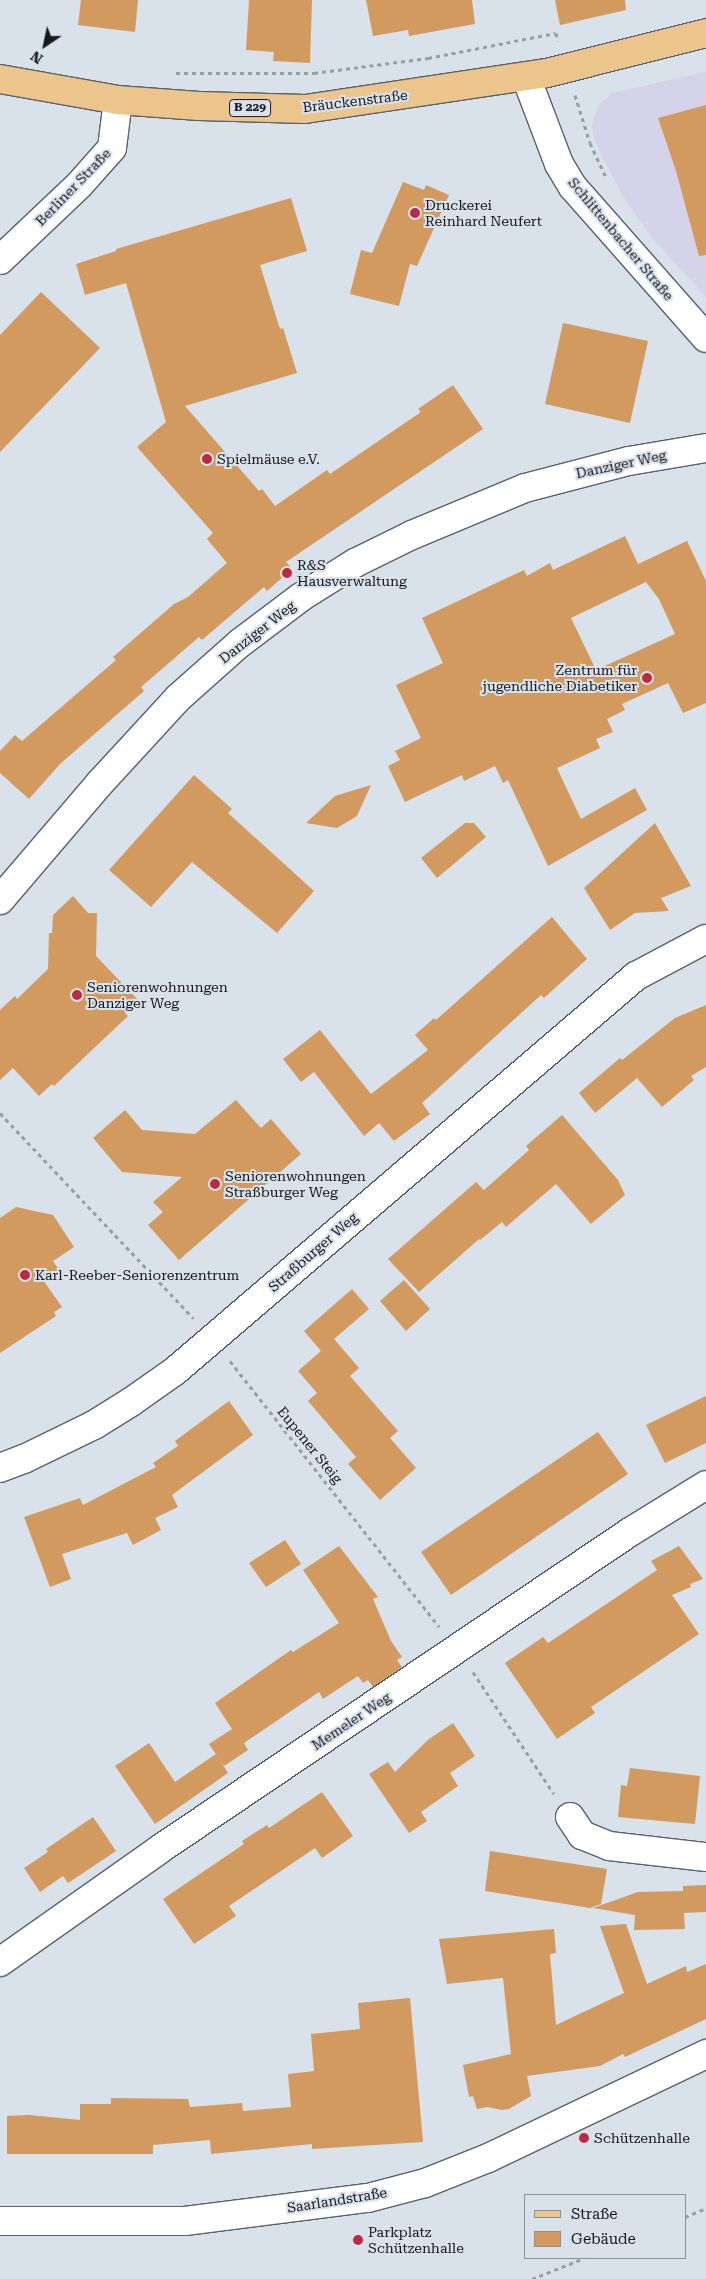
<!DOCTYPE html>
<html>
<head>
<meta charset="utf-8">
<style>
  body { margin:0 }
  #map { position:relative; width:706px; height:2279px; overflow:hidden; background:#d9e1ea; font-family:"Roboto Serif",serif }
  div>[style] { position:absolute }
  .industrial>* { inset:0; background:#d5d3e9 }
  .building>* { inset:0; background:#d29a5f }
  .path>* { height:3px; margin-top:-1.5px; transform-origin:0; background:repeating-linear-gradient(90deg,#989ea5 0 4px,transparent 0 8px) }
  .roads { filter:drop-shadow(1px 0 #5a6068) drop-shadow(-1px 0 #5a6068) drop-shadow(0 1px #5a6068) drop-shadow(0 -1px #5a6068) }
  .minor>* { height:28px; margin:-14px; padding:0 14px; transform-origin:14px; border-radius:14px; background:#fff }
  .primary>* { height:28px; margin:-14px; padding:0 14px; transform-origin:14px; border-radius:14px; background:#ecc58c }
  .dots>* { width:14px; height:14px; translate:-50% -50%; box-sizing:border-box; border:2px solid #d9e1ea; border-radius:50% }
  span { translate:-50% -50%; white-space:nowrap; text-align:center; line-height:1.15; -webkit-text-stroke:4px #d9e1ea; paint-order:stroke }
  .shield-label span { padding:1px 4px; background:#d9e1ea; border:1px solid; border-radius:4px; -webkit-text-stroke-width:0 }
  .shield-label { font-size:12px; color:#17191c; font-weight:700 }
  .street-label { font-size:14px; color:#17191c }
  .poi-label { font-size:14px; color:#17191c }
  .left { translate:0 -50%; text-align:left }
  .right { translate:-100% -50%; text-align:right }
  .legend { position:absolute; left:524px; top:2194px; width:162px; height:65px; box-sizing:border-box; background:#d9e1ea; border:1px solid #8b9198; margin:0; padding:6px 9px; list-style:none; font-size:15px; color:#17191c }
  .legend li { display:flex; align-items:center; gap:10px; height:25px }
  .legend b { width:25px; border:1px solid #8b9198 }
  .north { position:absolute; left:20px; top:20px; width:50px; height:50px; -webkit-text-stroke:4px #d9e1ea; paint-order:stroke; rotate:214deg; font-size:14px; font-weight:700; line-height:20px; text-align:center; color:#17191c }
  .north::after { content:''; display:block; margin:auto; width:18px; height:22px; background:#17191c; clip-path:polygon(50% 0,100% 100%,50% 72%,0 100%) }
</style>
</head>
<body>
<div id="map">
  <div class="industrial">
    <div style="clip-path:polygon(706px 72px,706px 297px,652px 238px,624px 198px,600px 153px,593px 136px,592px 124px,599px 105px,612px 93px)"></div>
  </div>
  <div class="building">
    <div style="clip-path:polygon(81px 0,138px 0,135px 32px,78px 25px)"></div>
    <div style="clip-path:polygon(249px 0,312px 0,310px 63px,273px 61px,274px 52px,246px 50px)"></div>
    <div style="clip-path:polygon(366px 0,472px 0,475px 24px,409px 36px,408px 30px,373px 36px)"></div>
    <div style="clip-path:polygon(555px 0,625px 0,626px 10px,560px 25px)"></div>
    <div style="clip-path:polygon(706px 105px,706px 255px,699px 256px,676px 171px,658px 118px)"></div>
    <div style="clip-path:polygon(403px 182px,424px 190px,426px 185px,449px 195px,417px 266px,410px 264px,399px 306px,350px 294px,361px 250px,372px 253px)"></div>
    <div style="clip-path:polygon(291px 198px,307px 251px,260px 265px,280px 329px,283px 328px,297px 373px,185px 406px,259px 491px,262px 489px,275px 506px,327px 470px,330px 474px,421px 412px,418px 409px,453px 385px,483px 429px,286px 562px,292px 569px,267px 591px,264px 587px,202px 640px,199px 637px,141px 687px,144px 691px,60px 764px,29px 799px,0 773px,0 751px,15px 735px,22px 741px,116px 660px,113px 657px,174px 604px,188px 597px,227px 563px,207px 539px,213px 533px,137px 447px,166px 422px,126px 283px,85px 295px,76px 264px,116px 251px,116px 249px)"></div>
    <div style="clip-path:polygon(41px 292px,100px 348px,0 452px,0 335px)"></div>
    <div style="clip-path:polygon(563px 323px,648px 341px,630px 423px,545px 404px)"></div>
    <div style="clip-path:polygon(evenodd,625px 536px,638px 564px,687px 541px,706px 581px,706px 703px,683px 713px,668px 683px,622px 704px,625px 710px,607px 719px,613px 732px,596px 739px,600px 748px,557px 768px,581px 819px,635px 788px,647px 810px,548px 866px,508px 780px,503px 783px,495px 766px,464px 781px,462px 775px,405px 802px,388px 766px,400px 760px,395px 751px,421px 738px,396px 685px,443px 663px,422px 618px,524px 570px,527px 576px,550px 563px,553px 570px,625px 536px,646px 582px,659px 599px,675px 634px,596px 670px,571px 618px,646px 582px)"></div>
    <div style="clip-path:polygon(194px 775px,232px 809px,228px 813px,314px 891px,277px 933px,192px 862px,151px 907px,109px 870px)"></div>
    <div style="clip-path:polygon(371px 785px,357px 816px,337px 828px,306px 823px,335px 796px)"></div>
    <div style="clip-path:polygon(465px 823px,474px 823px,486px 837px,437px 878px,421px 858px)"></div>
    <div style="clip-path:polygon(655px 823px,691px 886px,661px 898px,669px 911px,635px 913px,610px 930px,584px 888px)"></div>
    <div style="clip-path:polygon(73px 896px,88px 913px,97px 913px,96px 956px,139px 1001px,125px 1013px,128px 1016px,54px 1086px,52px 1084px,39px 1096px,13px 1068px,0 1080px,0 1010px,15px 996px,17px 999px,48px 969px,49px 933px,52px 933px,53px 915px)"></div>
    <div style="clip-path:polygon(552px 917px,587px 959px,544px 998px,541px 995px,422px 1103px,430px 1114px,394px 1141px,379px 1123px,364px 1136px,314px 1072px,301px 1082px,283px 1059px,320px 1030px,371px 1094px,428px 1050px,415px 1035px,434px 1018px,436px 1020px)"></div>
    <div style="clip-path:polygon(706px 1005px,706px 1067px,691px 1076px,694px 1080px,662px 1107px,637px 1078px,595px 1113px,579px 1093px,620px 1058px,622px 1060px,675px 1018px)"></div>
    <div style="clip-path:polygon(236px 1100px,261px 1128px,271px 1119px,301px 1154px,179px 1260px,148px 1225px,163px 1212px,153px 1202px,182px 1177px,122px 1172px,93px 1138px,125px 1110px,142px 1130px,195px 1134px)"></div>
    <div style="clip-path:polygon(562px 1115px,618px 1180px,625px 1195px,591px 1224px,556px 1184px,506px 1227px,502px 1222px,480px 1240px,479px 1239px,419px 1292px,388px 1259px,476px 1182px,484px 1190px,529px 1150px,526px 1146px)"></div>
    <div style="clip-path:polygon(16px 1207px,53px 1215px,74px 1247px,53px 1261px,59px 1270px,43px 1280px,62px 1307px,54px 1312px,56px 1316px,0 1353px,0 1218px)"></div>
    <div style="clip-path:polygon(404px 1280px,430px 1309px,406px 1331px,380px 1301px)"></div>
    <div style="clip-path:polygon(352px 1289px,369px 1309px,334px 1339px,359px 1368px,350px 1376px,398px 1431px,390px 1438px,416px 1468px,380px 1500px,348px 1464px,356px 1457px,308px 1401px,317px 1393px,298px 1371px,321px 1351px,304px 1331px)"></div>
    <div style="clip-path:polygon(706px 1396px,706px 1443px,665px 1463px,646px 1425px)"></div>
    <div style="clip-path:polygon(229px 1401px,253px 1435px,172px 1495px,178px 1507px,155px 1518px,161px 1530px,133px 1545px,127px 1533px,62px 1554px,71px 1579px,50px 1587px,24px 1517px,80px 1498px,83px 1505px,156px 1467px,153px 1463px,178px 1446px,175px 1441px)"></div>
    <div style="clip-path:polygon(598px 1432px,628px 1474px,451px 1595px,421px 1552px)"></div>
    <div style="clip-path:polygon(285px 1540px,301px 1564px,266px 1587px,249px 1563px)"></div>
    <div style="clip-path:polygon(339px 1546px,378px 1597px,373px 1599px,391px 1641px,402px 1657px,397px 1660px,402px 1667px,373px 1687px,368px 1680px,363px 1683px,358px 1676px,323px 1699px,319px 1692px,244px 1743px,248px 1750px,224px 1766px,209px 1744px,232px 1729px,215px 1703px,291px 1650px,293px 1652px,339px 1623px,303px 1570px)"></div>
    <div style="clip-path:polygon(679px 1546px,703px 1579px,690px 1584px,691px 1587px,672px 1595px,699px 1634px,591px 1707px,595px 1713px,557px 1739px,505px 1663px,543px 1637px,548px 1643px,657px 1570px,651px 1561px)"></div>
    <div style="clip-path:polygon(453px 1723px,475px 1756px,450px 1773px,458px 1786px,421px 1812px,427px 1821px,409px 1833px,369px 1774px,388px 1762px,395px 1772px,429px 1739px)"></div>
    <div style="clip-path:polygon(149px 1743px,175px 1782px,216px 1754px,228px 1773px,155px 1824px,115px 1766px)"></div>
    <div style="clip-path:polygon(630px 1768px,700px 1776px,695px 1824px,618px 1817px,621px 1785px,627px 1786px)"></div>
    <div style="clip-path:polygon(322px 1792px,353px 1836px,322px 1858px,315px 1848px,229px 1906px,236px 1916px,194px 1944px,163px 1899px,244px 1844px,242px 1841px,267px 1825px,269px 1828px)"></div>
    <div style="clip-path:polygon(93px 1817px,116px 1851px,68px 1883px,63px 1876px,40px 1892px,24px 1868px,48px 1852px,46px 1849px)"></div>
    <div style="clip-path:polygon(490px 1851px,607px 1869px,601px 1904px,590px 1908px,485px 1891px)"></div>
    <div style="clip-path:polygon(706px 1885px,706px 1912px,684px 1913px,685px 1929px,634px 1930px,635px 1915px,593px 1908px,638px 1892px,683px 1891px,683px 1893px,683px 1886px)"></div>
    <div style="clip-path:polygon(626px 1924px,647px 1984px,686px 1966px,687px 1972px,706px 1964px,706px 2019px,625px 2057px,623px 2054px,600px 2066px,527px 2076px,531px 2096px,509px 2109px,502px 2110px,487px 2107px,477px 2109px,473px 2096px,469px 2097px,463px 2065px,511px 2054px,503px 1978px,447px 1984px,439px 1939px,554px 1929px,556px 1953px,550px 1954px,556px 2025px,624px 1993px,600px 1926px)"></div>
    <div style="clip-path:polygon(410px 1998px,423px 2142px,312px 2149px,312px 2144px,211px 2154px,210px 2140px,153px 2145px,153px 2154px,7px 2154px,7px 2116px,29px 2115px,80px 2120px,80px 2104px,111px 2104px,111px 2098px,188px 2099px,190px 2107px,242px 2103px,243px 2111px,291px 2107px,288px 2074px,314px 2071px,311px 2034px,360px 2029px,358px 2003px)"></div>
  </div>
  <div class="path">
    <div style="left:176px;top:73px;width:138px"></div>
    <div style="left:314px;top:73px;width:115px;rotate:-7.5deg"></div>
    <div style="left:428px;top:58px;width:130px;rotate:-11.1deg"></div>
    <div style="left:556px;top:33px;width:8px;rotate:76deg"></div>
    <div style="left:575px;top:95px;width:50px;rotate:72.6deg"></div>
    <div style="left:590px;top:143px;width:38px;rotate:65deg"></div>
    <div style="left:0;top:1113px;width:282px;rotate:46.7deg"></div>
    <div style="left:230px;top:1361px;width:338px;rotate:51.8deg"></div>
    <div style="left:473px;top:1672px;width:146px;rotate:56.4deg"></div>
    <div style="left:685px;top:2217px;width:23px;rotate:-23deg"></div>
    <div style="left:532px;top:2279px;width:56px;rotate:-22deg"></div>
  </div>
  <div class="roads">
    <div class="minor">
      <div style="left:526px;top:77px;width:93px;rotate:69.2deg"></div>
      <div style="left:559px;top:164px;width:27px;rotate:59deg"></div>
      <div style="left:573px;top:187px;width:201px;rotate:48.6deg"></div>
      <div style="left:0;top:260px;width:110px;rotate:-43.5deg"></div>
      <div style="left:80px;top:184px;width:48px;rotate:-48.4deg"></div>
      <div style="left:112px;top:148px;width:48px;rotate:-82.9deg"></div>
      <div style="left:0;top:900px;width:153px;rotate:-49.5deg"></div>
      <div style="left:99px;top:784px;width:117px;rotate:-47.4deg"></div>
      <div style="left:178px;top:698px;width:83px;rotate:-41.6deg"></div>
      <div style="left:240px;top:643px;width:76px;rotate:-37deg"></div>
      <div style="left:301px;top:597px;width:64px;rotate:-32.2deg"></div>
      <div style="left:355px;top:563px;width:64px;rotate:-26.2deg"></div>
      <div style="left:412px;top:535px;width:122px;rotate:-22.6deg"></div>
      <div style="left:525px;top:488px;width:107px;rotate:-14.6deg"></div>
      <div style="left:629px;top:461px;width:78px;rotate:-9.6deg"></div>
      <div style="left:0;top:1468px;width:26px;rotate:-21deg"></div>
      <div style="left:24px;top:1459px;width:78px;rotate:-25.9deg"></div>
      <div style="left:94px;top:1425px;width:44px;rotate:-31.9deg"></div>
      <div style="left:131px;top:1402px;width:54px;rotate:-35.2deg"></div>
      <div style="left:175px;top:1371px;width:607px;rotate:-40.59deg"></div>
      <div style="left:636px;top:976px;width:79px;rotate:-27.9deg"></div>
      <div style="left:570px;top:1817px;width:22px;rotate:56deg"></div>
      <div style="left:582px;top:1835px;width:29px;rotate:22deg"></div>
      <div style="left:609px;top:1846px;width:98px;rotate:6.5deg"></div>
      <div style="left:0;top:1962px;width:196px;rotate:-35.2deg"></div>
      <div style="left:160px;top:1849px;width:567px;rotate:-34deg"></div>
      <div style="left:630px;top:1532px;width:89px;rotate:-31.7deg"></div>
      <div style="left:0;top:2221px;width:185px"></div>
      <div style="left:185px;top:2221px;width:184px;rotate:-7.2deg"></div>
      <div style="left:368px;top:2198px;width:59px;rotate:-14.7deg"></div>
      <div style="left:425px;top:2183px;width:68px;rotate:-21.6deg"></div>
      <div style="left:488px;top:2158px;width:242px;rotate:-25.5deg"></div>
    </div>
    <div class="primary">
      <div style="left:0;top:79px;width:120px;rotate:10.1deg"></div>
      <div style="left:118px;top:100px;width:81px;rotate:4.2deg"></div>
      <div style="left:199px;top:106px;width:106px;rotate:1.6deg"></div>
      <div style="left:305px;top:109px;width:245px;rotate:-8.5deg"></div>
      <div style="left:547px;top:73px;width:164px;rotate:-14.1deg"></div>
    </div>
  </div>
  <div class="dots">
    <div style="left:415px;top:213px;background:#bb2a41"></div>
    <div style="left:207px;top:459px;background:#bb2a41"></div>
    <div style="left:287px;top:573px;background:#bb2a41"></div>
    <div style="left:647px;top:678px;background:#bb2a41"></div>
    <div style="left:77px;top:995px;background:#bb2a41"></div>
    <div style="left:215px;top:1184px;background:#bb2a41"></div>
    <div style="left:25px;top:1275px;background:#bb2a41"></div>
    <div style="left:584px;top:2138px;background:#bb2a41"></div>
    <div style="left:358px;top:2240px;background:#bb2a41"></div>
  </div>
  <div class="shield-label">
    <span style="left:250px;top:108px">B 229</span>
  </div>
  <div class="street-label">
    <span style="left:355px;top:101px;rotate:-7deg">Bräuckenstraße</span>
    <span style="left:73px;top:187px;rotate:-46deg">Berliner Straße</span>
    <span style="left:621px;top:239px;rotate:50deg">Schlittenbacher Straße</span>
    <span style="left:621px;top:464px;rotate:-12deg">Danziger Weg</span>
    <span style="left:257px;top:632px;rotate:-38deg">Danziger Weg</span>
    <span style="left:313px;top:1252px;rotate:-41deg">Straßburger Weg</span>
    <span style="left:310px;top:1445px;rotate:51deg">Eupener Steig</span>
    <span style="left:351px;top:1721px;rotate:-34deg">Memeler Weg</span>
    <span style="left:337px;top:2200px;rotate:-9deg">Saarlandstraße</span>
  </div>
  <div class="poi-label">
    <span class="left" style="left:425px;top:213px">Druckerei<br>Reinhard Neufert</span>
    <span class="left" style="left:217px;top:459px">Spielmäuse e.V.</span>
    <span class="left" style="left:297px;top:573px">R&amp;S<br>Hausverwaltung</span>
    <span class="right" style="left:637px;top:678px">Zentrum für<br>jugendliche Diabetiker</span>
    <span class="left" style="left:87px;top:995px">Seniorenwohnungen<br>Danziger Weg</span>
    <span class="left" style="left:225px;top:1184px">Seniorenwohnungen<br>Straßburger Weg</span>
    <span class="left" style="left:35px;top:1275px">Karl-Reeber-Seniorenzentrum</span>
    <span class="left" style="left:594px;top:2138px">Schützenhalle</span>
    <span class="left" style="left:368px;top:2240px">Parkplatz<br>Schützenhalle</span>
  </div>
  <ul class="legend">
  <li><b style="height:6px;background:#ecc58c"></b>Straße</li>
  <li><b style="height:14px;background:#d29a5f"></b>Gebäude</li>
  </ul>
  <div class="north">N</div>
</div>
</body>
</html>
